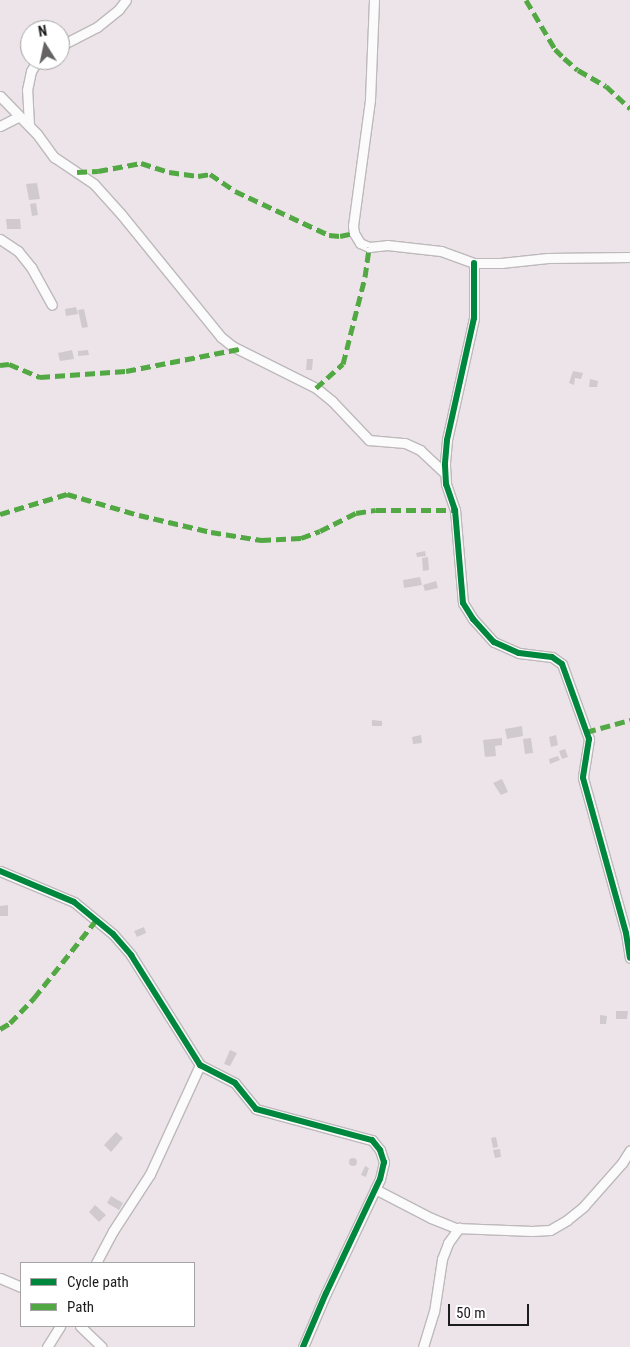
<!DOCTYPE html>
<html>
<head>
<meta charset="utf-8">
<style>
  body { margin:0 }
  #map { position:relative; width:630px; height:1347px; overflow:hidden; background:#ece4e8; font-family:"Roboto Condensed",sans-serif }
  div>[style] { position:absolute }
  .building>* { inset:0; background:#d0cacf }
  .round { border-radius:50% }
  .roads { filter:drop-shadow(1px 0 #bdb9bb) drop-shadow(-1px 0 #bdb9bb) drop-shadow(0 1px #bdb9bb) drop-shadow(0 -1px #bdb9bb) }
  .street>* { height:9px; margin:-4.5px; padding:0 4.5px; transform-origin:4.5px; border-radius:4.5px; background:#fcfbfc }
  .quiet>* { height:5px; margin-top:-2.5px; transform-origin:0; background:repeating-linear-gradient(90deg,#52a943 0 10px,transparent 0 15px) }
  .cycleway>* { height:6px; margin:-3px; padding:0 3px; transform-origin:3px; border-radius:3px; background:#00873e }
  span { translate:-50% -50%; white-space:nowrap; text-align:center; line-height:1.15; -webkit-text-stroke:4px #fff; paint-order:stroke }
  .legend { position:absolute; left:20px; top:1262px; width:175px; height:65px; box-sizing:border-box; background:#fff; border:1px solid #a4a4a4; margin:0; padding:6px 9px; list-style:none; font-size:15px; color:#1c1c1c }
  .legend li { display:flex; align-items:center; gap:10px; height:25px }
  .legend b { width:25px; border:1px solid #a4a4a4 }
  .north { position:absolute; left:20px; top:20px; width:50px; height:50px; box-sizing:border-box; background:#fff; border:1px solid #a4a4a4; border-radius:50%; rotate:350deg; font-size:14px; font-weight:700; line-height:20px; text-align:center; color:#1c1c1c }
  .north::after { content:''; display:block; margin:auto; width:18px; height:22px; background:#656263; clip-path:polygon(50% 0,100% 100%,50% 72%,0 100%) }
  .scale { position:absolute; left:448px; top:1304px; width:81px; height:22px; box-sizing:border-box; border:2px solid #1c1c1c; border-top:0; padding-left:6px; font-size:15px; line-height:18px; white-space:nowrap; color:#1c1c1c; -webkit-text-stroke:4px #fff; paint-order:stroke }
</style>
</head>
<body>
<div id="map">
  <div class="building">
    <div style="clip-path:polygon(37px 183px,40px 199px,29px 200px,26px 184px)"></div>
    <div style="clip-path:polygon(36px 203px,38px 215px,32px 216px,30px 204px)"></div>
    <div style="clip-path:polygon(6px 219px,20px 219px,21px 229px,7px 229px)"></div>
    <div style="clip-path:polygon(76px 307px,78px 314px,66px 316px,65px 309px)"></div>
    <div style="clip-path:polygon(84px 309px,88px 327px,82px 328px,78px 310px)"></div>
    <div style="clip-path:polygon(72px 350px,74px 359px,60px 361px,58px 353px)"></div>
    <div style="clip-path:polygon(88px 350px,89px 355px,78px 356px,78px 351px)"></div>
    <div style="clip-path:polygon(307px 359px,313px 359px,312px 370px,306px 370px)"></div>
    <div style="clip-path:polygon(573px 371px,583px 373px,581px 379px,575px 378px,574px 385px,569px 383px)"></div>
    <div style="clip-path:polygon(590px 379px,598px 381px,597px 387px,589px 387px)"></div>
    <div style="clip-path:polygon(425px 551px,426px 556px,417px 557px,416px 553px)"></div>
    <div style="clip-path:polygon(428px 557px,429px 570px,423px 571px,422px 558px)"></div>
    <div style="clip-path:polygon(420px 577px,422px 585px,404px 588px,403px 580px)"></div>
    <div style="clip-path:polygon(436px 581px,438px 588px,425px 591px,423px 585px)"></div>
    <div style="clip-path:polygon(372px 720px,382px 721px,382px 726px,372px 726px)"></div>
    <div style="clip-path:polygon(522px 726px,523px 736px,507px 739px,505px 729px)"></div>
    <div style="clip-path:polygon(421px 735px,422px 743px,413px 744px,412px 737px)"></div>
    <div style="clip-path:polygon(556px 735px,558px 745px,551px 747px,549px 737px)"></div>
    <div style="clip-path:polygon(502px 738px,502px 745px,495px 746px,496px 756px,485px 757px,483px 740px)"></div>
    <div style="clip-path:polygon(531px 738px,533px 753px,525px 754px,523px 739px)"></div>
    <div style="clip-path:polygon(565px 749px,568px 757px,562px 759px,559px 751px)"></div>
    <div style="clip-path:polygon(558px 756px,560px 760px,550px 764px,549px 759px)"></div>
    <div style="clip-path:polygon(502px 779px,508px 792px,501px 795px,493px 783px)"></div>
    <div style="clip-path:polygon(8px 905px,8px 916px,0 916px,0 906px)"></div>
    <div style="clip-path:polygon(144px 927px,146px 933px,137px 937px,134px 931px)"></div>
    <div style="clip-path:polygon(616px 1011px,628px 1011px,627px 1019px,616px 1019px)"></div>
    <div style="clip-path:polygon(600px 1015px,607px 1016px,606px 1024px,600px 1024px)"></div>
    <div style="clip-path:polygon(230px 1050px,237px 1053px,230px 1066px,224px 1064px)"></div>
    <div style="clip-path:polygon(116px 1132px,123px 1138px,111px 1152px,104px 1145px)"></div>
    <div style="clip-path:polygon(496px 1137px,498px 1147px,493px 1148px,491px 1138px)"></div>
    <div style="clip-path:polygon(500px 1149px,501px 1157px,495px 1158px,493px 1150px)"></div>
    <div class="round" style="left:349px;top:1158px;width:8px;height:8px"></div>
    <div style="clip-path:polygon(365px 1166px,369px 1168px,366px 1177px,361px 1175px)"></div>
    <div style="clip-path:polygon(111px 1196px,123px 1203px,119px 1210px,107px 1203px)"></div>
    <div style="clip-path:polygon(95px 1205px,106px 1215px,99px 1222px,89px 1212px)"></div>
  </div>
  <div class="roads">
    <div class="street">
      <div style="left:374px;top:0;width:100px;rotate:92.3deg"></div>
      <div style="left:370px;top:100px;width:127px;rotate:97.7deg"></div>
      <div style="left:353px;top:226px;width:7px;rotate:82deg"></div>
      <div style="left:354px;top:233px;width:12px;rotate:59deg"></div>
      <div style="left:360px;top:243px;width:10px;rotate:24deg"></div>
      <div style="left:369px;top:247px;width:18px;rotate:-6deg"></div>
      <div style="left:387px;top:245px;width:54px;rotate:6.3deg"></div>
      <div style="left:441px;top:251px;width:35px;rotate:20deg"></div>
      <div style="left:474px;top:263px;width:27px"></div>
      <div style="left:501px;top:263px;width:47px;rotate:-6.1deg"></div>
      <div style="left:548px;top:258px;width:82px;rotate:-0.7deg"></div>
      <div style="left:60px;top:46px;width:42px;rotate:-27.2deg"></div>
      <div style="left:97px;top:27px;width:28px;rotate:-39deg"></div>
      <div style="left:119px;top:9px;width:11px;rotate:-52deg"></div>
      <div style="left:0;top:96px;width:53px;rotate:45.8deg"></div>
      <div style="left:37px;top:134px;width:29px;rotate:54deg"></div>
      <div style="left:54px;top:157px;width:48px;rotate:34deg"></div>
      <div style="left:94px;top:184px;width:40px;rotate:48deg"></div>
      <div style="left:121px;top:214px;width:159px;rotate:50.9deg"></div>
      <div style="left:221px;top:337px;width:14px;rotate:39deg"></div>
      <div style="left:232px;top:346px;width:94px;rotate:26.6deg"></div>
      <div style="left:316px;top:388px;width:21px;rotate:39deg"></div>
      <div style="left:332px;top:401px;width:54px;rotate:46.5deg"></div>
      <div style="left:369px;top:440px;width:36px;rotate:5deg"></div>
      <div style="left:405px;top:443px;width:17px;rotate:25deg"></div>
      <div style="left:420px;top:450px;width:34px;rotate:43deg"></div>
      <div style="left:29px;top:125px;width:35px;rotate:-93deg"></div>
      <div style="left:27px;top:90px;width:19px;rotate:-78deg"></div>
      <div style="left:31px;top:71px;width:13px;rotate:-58deg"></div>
      <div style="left:0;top:126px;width:20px;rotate:-27deg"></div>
      <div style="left:0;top:239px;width:22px;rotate:34deg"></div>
      <div style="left:18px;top:251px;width:21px;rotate:51deg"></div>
      <div style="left:31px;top:267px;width:43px;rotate:61.1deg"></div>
      <div style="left:474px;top:263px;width:55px;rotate:90deg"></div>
      <div style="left:474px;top:318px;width:125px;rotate:102.5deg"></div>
      <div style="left:447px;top:440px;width:25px;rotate:95deg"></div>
      <div style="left:445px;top:465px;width:19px;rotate:87deg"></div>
      <div style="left:446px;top:484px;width:28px;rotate:71deg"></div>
      <div style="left:455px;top:510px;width:93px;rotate:85.1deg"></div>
      <div style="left:463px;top:603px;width:19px;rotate:58deg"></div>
      <div style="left:473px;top:619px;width:31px;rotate:48deg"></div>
      <div style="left:494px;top:642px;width:27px;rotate:24deg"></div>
      <div style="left:519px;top:653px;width:33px;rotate:7deg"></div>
      <div style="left:552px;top:657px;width:12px;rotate:35deg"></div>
      <div style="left:562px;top:664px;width:80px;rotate:70.2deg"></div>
      <div style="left:589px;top:739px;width:39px;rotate:99deg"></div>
      <div style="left:583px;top:778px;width:161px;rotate:74.5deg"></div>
      <div style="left:626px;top:933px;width:25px;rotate:81deg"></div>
      <div style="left:0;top:871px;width:80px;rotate:22.7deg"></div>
      <div style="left:74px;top:902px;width:50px;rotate:39.4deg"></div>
      <div style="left:113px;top:934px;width:28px;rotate:49deg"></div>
      <div style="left:131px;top:955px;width:130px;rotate:57.9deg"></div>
      <div style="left:200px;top:1065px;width:39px;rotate:27deg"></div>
      <div style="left:235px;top:1083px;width:33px;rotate:51deg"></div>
      <div style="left:256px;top:1109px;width:120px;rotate:15deg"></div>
      <div style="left:372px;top:1140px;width:13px;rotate:51deg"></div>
      <div style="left:380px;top:1150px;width:13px;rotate:72deg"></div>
      <div style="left:384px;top:1162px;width:17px;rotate:103deg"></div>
      <div style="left:380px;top:1179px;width:126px;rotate:115.3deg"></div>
      <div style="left:326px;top:1293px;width:59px;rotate:113.1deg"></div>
      <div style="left:375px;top:1189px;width:63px;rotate:27.4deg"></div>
      <div style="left:431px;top:1218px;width:27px;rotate:22deg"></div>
      <div style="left:456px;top:1228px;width:76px;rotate:2.3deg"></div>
      <div style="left:532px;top:1231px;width:18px;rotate:-3deg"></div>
      <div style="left:550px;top:1230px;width:20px;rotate:-30deg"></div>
      <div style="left:567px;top:1220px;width:22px;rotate:-39deg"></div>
      <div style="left:584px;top:1206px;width:57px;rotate:-48.5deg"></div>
      <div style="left:622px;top:1163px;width:15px;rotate:-58deg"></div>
      <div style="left:96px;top:1263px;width:36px;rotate:-62deg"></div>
      <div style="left:113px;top:1231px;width:68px;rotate:-57deg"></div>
      <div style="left:150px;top:1174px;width:120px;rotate:-65.4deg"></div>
      <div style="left:0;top:1278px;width:23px;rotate:23deg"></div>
      <div style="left:80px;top:1326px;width:30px;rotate:44deg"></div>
      <div style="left:47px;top:1347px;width:25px;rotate:-58deg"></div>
      <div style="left:423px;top:1347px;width:37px;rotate:-73deg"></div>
      <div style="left:434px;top:1312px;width:54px;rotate:-81.4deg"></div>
      <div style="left:442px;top:1259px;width:17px;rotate:-69deg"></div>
      <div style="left:448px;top:1243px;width:19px;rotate:-54deg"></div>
    </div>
  </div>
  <div class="quiet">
    <div style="left:526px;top:0;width:57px;rotate:59.4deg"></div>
    <div style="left:555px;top:49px;width:13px;rotate:45deg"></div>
    <div style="left:564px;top:58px;width:18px;rotate:41deg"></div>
    <div style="left:578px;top:70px;width:32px;rotate:30deg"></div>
    <div style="left:606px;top:86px;width:33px;rotate:43deg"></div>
    <div style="left:77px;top:172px;width:21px;rotate:-3deg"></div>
    <div style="left:98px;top:171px;width:44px;rotate:-10.5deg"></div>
    <div style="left:141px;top:163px;width:29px;rotate:18deg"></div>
    <div style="left:169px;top:172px;width:29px;rotate:8deg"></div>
    <div style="left:198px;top:176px;width:12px;rotate:-9deg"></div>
    <div style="left:210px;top:174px;width:30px;rotate:34deg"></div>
    <div style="left:235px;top:191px;width:104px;rotate:25.1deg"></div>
    <div style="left:329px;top:235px;width:11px;rotate:5deg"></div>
    <div style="left:340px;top:236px;width:14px;rotate:-12deg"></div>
    <div style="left:0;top:365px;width:9px;rotate:-6deg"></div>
    <div style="left:9px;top:364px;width:34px;rotate:23deg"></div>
    <div style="left:40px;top:377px;width:86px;rotate:-4deg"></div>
    <div style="left:126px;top:371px;width:115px;rotate:-11deg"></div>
    <div style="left:316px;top:388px;width:36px;rotate:-42deg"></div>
    <div style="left:343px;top:364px;width:90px;rotate:-75.8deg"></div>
    <div style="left:365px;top:277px;width:30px;rotate:-82deg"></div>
    <div style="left:0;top:514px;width:70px;rotate:-16.6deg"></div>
    <div style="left:67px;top:494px;width:75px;rotate:16.3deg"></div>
    <div style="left:139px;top:515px;width:74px;rotate:13.3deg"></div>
    <div style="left:211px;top:532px;width:51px;rotate:9.1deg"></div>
    <div style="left:261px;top:540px;width:40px;rotate:-2.9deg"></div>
    <div style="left:301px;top:538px;width:20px;rotate:-20deg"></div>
    <div style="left:320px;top:531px;width:40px;rotate:-26.6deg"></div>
    <div style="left:356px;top:513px;width:20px;rotate:-9deg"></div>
    <div style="left:376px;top:510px;width:79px"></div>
    <div style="left:586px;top:732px;width:46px;rotate:-15.3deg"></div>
    <div style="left:0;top:1029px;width:12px;rotate:-31deg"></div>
    <div style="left:10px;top:1023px;width:35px;rotate:-46deg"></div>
    <div style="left:34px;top:998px;width:101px;rotate:-51.4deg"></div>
  </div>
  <div class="cycleway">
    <div style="left:474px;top:263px;width:55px;rotate:90deg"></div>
    <div style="left:474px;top:318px;width:125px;rotate:102.5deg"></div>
    <div style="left:447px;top:440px;width:25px;rotate:95deg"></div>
    <div style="left:445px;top:465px;width:19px;rotate:87deg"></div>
    <div style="left:446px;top:484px;width:28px;rotate:71deg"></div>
    <div style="left:455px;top:510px;width:93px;rotate:85.1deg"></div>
    <div style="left:463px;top:603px;width:19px;rotate:58deg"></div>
    <div style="left:473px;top:619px;width:31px;rotate:48deg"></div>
    <div style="left:494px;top:642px;width:27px;rotate:24deg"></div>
    <div style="left:519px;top:653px;width:33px;rotate:7deg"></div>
    <div style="left:552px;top:657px;width:12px;rotate:35deg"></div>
    <div style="left:562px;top:664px;width:80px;rotate:70.2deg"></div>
    <div style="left:589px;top:739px;width:39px;rotate:99deg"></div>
    <div style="left:583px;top:778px;width:161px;rotate:74.5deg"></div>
    <div style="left:626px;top:933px;width:25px;rotate:81deg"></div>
    <div style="left:0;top:871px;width:80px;rotate:22.7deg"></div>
    <div style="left:74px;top:902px;width:50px;rotate:39.4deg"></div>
    <div style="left:113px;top:934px;width:28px;rotate:49deg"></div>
    <div style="left:131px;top:955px;width:130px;rotate:57.9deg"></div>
    <div style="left:200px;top:1065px;width:39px;rotate:27deg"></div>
    <div style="left:235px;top:1083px;width:33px;rotate:51deg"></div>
    <div style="left:256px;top:1109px;width:120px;rotate:15deg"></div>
    <div style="left:372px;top:1140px;width:13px;rotate:51deg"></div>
    <div style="left:380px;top:1150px;width:13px;rotate:72deg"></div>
    <div style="left:384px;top:1162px;width:17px;rotate:103deg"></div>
    <div style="left:380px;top:1179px;width:126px;rotate:115.3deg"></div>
    <div style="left:326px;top:1293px;width:59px;rotate:113.1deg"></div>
  </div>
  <ul class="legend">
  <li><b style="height:6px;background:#00873e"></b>Cycle path</li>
  <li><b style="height:6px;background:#52a943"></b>Path</li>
  </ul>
  <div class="north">N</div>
  <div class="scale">50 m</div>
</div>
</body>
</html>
